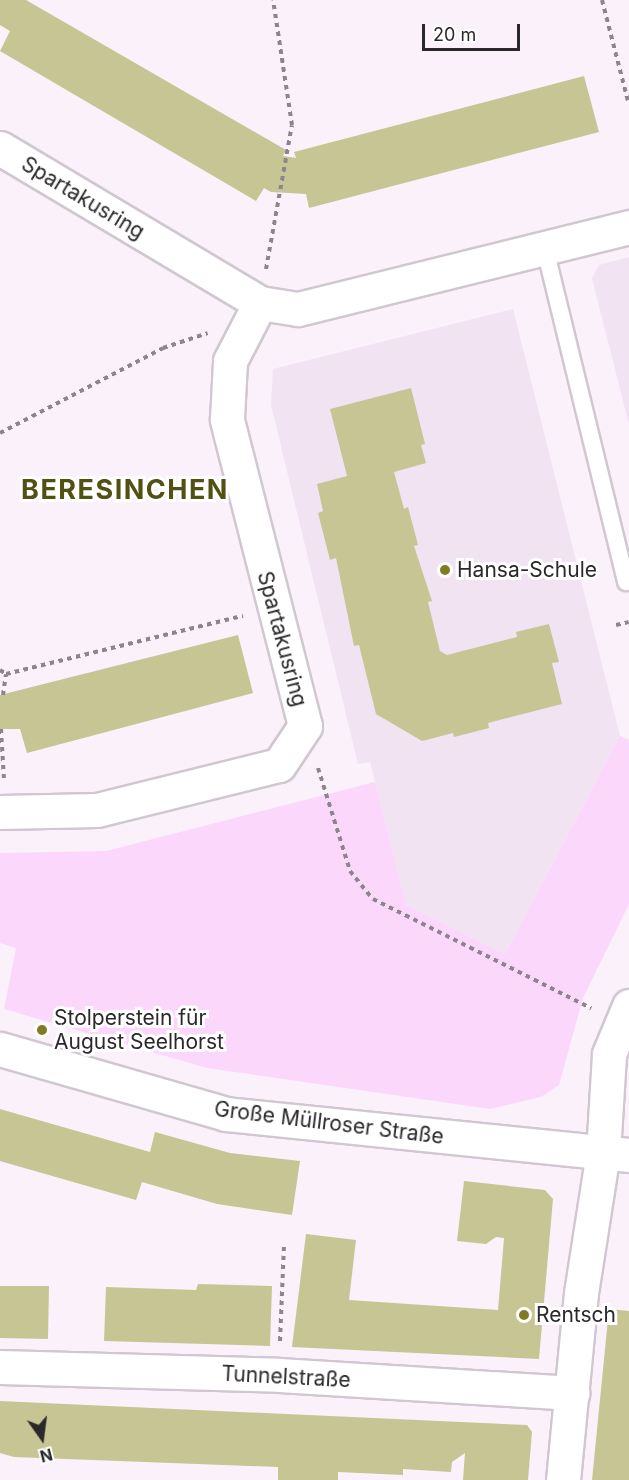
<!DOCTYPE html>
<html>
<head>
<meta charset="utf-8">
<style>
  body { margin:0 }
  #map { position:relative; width:629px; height:1480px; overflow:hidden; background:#fbf1fb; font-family:Inter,sans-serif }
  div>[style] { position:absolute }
  .built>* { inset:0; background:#f2e3f2 }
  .green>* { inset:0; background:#fcd7fc }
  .building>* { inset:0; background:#c6c593 }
  .path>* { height:4px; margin-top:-2px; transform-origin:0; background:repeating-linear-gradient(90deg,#8c858c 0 4.5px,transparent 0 9px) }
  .roads { filter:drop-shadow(2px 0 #d0c7d0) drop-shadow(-2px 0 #d0c7d0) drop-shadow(0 2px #d0c7d0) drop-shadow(0 -2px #d0c7d0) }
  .lane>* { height:16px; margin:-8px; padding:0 8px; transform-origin:8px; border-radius:8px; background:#fff }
  .street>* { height:33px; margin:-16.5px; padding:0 16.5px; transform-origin:16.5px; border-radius:16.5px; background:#fff }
  .dots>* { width:16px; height:16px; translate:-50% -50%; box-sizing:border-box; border:3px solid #fff; border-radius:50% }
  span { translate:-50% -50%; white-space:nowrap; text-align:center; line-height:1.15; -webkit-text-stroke:6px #fff; paint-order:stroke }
  .street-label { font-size:21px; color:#2b282b }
  .poi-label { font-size:21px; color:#2b282b }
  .left { translate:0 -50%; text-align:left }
  .district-label { font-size:27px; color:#525012; font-weight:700; letter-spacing:1.5px }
  .north { position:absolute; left:12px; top:1408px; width:60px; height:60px; -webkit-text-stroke:4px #fff; paint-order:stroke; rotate:166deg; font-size:16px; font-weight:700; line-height:24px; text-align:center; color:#2b282b }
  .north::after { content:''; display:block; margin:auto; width:21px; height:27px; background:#2b282b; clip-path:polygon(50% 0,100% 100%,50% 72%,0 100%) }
  .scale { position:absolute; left:422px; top:24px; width:98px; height:27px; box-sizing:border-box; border:3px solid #2b282b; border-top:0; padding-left:8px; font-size:18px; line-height:21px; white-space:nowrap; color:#2b282b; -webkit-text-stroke:4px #fff; paint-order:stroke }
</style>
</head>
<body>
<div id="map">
  <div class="built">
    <div style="clip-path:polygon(629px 257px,629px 425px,592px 278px,599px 265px)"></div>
    <div style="clip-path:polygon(513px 309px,620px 736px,505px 954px,406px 905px,370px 762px,358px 764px,271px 405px,273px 369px)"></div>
  </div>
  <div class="green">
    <div style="clip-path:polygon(620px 736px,629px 740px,629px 904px,583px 998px,559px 1085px,541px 1097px,490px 1109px,207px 1068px,4px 1009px,16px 948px,0 943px,0 853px,106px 851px,375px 782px,406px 905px,505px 954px)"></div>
  </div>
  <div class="building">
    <div style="clip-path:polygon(0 0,26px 0,286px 150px,283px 156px,296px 158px,294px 152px,584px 76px,599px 132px,309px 208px,306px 194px,271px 192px,264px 188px,256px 201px,0 51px,10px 31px,0 25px)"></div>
    <div style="clip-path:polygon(411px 388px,425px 444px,421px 445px,426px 463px,394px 472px,404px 509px,408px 507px,418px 545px,414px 546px,432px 601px,428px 602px,440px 651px,447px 655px,517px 637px,516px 632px,549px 624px,559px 662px,552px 663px,562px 704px,488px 723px,489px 728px,454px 737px,453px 733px,422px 741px,376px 714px,359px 645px,354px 646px,336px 558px,330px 560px,318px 513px,323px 511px,317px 484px,347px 476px,330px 409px)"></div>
    <div style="clip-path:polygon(238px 635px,253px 693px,27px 753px,20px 729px,0 729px,0 695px)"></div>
    <div style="clip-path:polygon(0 1109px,150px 1152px,155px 1132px,230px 1153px,300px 1161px,292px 1215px,217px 1204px,142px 1182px,136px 1200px,0 1161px)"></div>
    <div style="clip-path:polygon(464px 1181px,545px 1190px,553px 1199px,539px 1359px,292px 1347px,306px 1234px,356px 1240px,349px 1300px,498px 1310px,504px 1238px,496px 1237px,486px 1244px,457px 1241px)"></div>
    <div style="clip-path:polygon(198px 1284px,272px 1286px,270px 1346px,104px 1341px,106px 1287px,196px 1290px)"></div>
    <div style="clip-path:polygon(0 1286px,49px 1286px,48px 1339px,0 1338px)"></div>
    <div style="clip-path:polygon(609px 1309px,629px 1311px,629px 1480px,592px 1480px)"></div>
    <div style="clip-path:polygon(0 1401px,527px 1425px,532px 1432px,528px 1480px,463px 1480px,465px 1453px,452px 1462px,451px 1472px,403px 1469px,403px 1475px,338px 1472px,338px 1480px,278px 1480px,278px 1467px,14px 1457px,0 1453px)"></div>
  </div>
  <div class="path">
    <div style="left:602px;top:0;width:108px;rotate:75.6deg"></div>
    <div style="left:266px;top:269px;width:146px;rotate:-79.8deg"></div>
    <div style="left:292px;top:125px;width:126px;rotate:-98.6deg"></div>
    <div style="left:0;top:433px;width:184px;rotate:-27.5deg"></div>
    <div style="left:163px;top:348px;width:47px;rotate:-18.4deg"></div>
    <div style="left:616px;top:625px;width:13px;rotate:-13deg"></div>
    <div style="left:0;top:670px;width:7px;rotate:34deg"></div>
    <div style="left:6px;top:674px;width:244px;rotate:-13.8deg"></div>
    <div style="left:3px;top:695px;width:21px;rotate:-82deg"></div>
    <div style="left:1px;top:729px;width:51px;rotate:86.6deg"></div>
    <div style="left:318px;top:768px;width:108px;rotate:72.7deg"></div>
    <div style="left:350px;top:871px;width:36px;rotate:51deg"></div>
    <div style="left:373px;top:899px;width:244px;rotate:26.6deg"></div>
    <div style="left:280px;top:1341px;width:96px;rotate:-87.6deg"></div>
  </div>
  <div class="roads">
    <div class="lane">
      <div style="left:545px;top:249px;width:343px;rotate:76.3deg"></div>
    </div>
    <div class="street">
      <div style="left:0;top:148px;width:303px;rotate:30.8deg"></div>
      <div style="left:260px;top:303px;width:38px;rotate:9deg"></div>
      <div style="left:298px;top:309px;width:341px;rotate:-13.9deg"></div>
      <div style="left:0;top:812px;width:97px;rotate:-1.2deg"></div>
      <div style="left:97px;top:810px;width:187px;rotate:-13.9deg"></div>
      <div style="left:279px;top:765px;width:47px;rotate:-56.3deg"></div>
      <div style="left:305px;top:726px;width:317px;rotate:-104.3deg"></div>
      <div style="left:227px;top:419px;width:58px;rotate:-87deg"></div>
      <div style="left:230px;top:361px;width:65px;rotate:-62.7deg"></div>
      <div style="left:0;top:1049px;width:235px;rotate:16deg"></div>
      <div style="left:226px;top:1114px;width:405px;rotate:5.8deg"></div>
      <div style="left:0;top:1367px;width:279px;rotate:1.6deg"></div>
      <div style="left:279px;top:1375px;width:294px;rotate:3.5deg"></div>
      <div style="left:563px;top:1480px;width:188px;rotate:-84.5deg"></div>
      <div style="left:581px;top:1293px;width:142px;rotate:-81.1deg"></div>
      <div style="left:603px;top:1153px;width:99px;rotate:-86.5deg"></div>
      <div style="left:609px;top:1054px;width:52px;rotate:-67.4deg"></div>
    </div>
  </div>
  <div class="dots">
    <div style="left:445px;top:570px;background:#7f7b22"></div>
    <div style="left:42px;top:1030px;background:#7f7b22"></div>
    <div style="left:524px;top:1315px;background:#7f7b22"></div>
  </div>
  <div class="street-label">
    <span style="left:83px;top:198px;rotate:31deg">Spartakusring</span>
    <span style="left:282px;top:639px;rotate:75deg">Spartakusring</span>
    <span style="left:329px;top:1123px;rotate:7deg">Große Müllroser Straße</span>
    <span style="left:286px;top:1377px;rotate:3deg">Tunnelstraße</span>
  </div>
  <div class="poi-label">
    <span class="left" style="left:457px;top:570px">Hansa-Schule</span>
    <span class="left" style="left:54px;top:1030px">Stolperstein für<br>August Seelhorst</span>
    <span class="left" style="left:536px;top:1315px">Rentsch</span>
  </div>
  <div class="district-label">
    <span style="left:125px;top:490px">BERESINCHEN</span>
  </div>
  <div class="north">N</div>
  <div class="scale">20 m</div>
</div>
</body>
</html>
